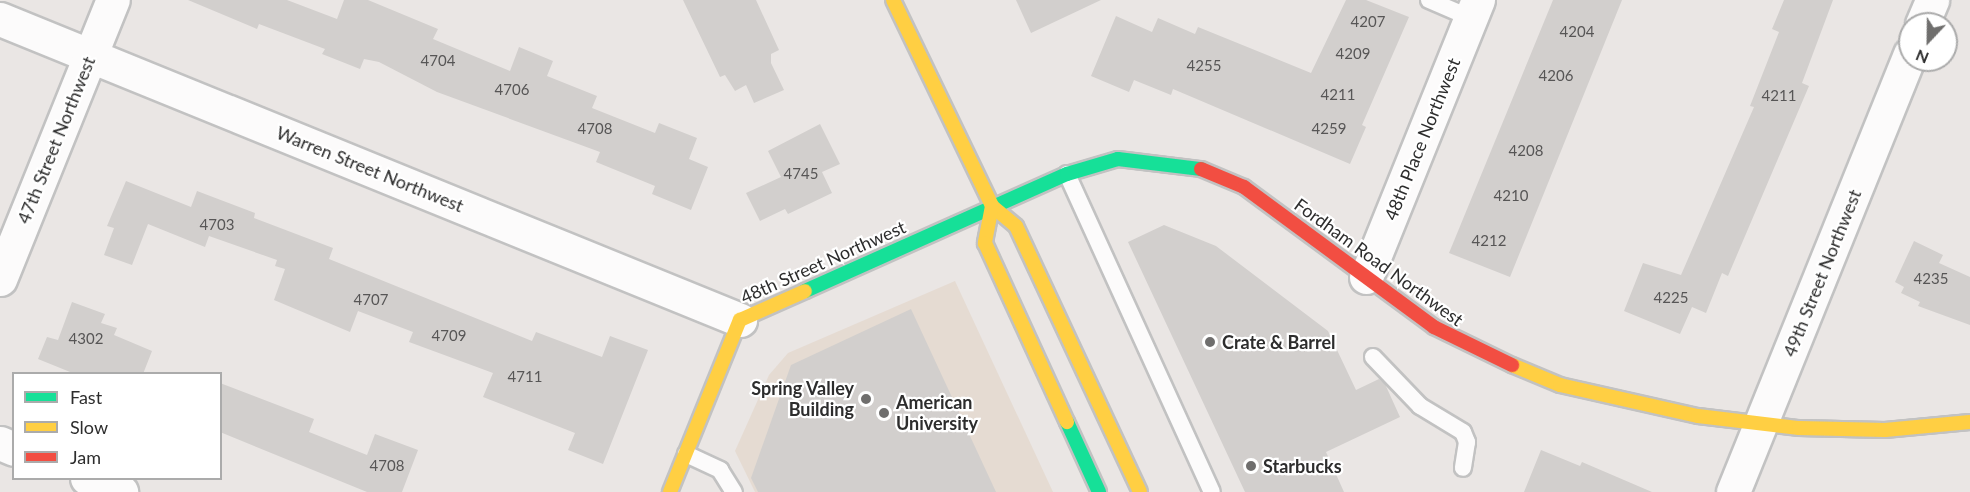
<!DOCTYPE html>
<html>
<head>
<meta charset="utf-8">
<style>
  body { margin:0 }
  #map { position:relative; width:1970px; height:492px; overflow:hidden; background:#eae6e4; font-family:Lato,sans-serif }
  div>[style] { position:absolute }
  .education>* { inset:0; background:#e5dbd2 }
  .building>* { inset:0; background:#d2cfcd }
  .roads { filter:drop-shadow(2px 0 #c2c2c2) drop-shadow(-2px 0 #c2c2c2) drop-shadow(0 2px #c2c2c2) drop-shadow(0 -2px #c2c2c2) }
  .lane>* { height:16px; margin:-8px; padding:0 8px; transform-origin:8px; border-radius:8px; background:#fcfbfb }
  .street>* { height:33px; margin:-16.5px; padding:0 16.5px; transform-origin:16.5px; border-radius:16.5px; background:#fcfbfb }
  .fast>* { height:14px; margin:-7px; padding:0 7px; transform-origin:7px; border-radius:7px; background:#16e098 }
  .slow>* { height:14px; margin:-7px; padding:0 7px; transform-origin:7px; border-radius:7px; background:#ffcf43 }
  .jam>* { height:14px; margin:-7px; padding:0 7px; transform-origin:7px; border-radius:7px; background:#f24e42 }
  .dots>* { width:16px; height:16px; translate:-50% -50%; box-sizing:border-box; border:3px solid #fff; border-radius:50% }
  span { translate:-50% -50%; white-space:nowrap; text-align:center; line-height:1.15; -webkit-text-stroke:4.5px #fff; paint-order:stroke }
  .number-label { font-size:15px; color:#575656 }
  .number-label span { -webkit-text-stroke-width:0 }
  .street-label { font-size:18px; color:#2d2d2d }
  .poi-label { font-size:18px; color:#2d2d2d; font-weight:700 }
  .left { translate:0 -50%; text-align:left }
  .right { translate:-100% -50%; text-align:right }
  .legend { position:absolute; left:12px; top:372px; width:210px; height:108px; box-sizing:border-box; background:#fff; border:2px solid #ababab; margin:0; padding:8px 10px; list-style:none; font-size:18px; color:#2d2d2d }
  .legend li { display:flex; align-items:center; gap:12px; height:30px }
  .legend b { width:30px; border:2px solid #ababab }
  .north { position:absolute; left:1898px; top:12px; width:60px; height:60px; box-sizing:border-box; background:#fff; border:2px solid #ababab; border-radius:50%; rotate:202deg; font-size:16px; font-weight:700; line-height:24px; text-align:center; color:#2d2d2d }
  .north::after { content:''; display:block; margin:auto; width:21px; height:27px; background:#6f6e6d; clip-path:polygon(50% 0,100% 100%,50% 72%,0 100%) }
</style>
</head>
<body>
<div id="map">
  <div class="education">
    <div style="clip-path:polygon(955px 281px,1053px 492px,755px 492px,735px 451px,769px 375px,788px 353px)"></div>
  </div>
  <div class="building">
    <div style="clip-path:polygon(188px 0,287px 0,337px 19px,344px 0,368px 0,438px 29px,433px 39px,510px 71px,519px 47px,553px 61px,547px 76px,597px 96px,592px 108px,655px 133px,659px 123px,697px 138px,689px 159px,708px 167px,691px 210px,652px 194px,655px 186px,596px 162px,600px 152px,437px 92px,379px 62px,364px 59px,360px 69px,322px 54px,325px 49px,259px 24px,257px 29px)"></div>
    <div style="clip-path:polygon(683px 0,756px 0,779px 50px,771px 54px,771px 63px,784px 90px,754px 103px,746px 85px,735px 91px,725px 75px,720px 77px)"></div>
    <div style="clip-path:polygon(1016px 0,1101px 0,1031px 33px)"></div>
    <div style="clip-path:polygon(1346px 0,1366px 0,1409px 17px,1362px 125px,1366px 127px,1350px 164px,1173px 89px,1171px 95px,1134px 80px,1129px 92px,1091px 76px,1116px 16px,1152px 32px,1158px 18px,1195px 34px,1198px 27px,1311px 73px)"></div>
    <div style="clip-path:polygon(1553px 0,1622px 0,1510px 277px,1449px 253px)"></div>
    <div style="clip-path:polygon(1784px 0,1833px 0,1802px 83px,1809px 86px,1728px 276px,1722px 273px,1706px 313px,1692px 307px,1680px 334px,1624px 311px,1643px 263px,1681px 275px,1754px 107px,1750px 106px,1779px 32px,1772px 29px)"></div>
    <div style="clip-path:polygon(820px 124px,840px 164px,822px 172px,832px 193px,788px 214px,785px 209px,760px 221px,746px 193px,781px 177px,768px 151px)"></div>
    <div style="clip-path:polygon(126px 181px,191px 207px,197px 191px,255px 213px,254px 218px,333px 248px,329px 259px,532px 341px,536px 332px,602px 357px,610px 336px,648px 350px,603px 464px,568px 450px,575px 433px,483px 397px,493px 373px,409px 342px,413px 332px,358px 311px,350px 332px,274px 300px,285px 269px,275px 266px,277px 260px,209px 236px,205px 247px,148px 224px,132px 265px,104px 255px,114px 228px,107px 226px)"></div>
    <div style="clip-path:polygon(1164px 225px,1216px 246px,1328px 331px,1356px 390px,1379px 379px,1385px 384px,1400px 417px,1326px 452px,1344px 492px,1245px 492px,1128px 242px)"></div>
    <div style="clip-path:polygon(1914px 241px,1943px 255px,1939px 263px,1970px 277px,1970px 325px,1918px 306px,1920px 302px,1901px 293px,1904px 287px,1895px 282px)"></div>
    <div style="clip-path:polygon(72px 302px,105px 314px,101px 323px,117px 328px,114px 335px,152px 351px,143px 374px,75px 374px,38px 359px,47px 337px,58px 340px)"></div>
    <div style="clip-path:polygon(911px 309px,996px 492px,758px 492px,751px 478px,791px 365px)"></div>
    <div style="clip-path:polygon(220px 383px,314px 419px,309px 432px,367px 455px,375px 434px,418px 450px,402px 492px,367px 492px,220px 432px)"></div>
    <div style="clip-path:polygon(1541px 450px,1580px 466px,1582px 462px,1652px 492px,1524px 492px)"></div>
  </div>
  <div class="roads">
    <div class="lane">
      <div style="left:1429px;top:0;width:46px;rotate:23.2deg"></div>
      <div style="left:1067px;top:174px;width:349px;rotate:65.5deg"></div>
      <div style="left:1373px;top:357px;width:68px;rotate:46.2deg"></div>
      <div style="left:1420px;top:406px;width:50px;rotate:31.2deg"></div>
      <div style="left:1463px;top:432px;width:11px;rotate:68deg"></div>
      <div style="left:1467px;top:442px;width:26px;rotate:99deg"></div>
      <div style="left:686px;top:454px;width:38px;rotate:25deg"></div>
      <div style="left:720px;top:470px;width:26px;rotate:58deg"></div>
    </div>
    <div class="street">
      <div style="left:0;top:19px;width:799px;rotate:22.13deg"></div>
      <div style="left:1922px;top:24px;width:26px;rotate:-67deg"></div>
      <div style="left:1366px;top:277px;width:299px;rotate:-68deg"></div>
      <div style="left:0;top:279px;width:301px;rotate:-68deg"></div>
      <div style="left:0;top:443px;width:15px;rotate:23deg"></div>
      <div style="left:87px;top:478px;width:37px;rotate:22deg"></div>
      <div style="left:1733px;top:492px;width:472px;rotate:-68deg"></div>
    </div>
    <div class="fast">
      <div style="left:805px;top:291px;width:287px;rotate:-24.1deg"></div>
      <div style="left:1067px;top:174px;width:53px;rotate:-16.4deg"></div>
      <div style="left:1118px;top:159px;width:84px;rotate:6.9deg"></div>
      <div style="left:1067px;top:422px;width:77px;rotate:65.4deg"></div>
    </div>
    <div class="slow">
      <div style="left:893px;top:0;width:229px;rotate:64.3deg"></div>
      <div style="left:992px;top:206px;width:31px;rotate:40deg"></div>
      <div style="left:1016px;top:226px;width:293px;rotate:65deg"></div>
      <div style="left:992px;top:206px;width:38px;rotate:101deg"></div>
      <div style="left:985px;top:243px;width:197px;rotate:65.4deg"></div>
      <div style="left:1512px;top:365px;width:52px;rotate:22.6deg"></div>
      <div style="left:1560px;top:385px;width:141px;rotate:12.7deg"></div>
      <div style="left:1698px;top:416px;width:102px;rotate:6.8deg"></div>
      <div style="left:1799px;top:428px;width:86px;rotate:1.3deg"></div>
      <div style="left:1885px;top:430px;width:85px;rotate:-5.4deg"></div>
      <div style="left:670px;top:492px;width:186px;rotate:-67.9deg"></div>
      <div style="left:740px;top:320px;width:71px;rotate:-24deg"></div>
    </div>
    <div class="jam">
      <div style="left:1201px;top:169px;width:47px;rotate:22.7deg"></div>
      <div style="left:1244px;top:187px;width:236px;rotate:36.4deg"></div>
      <div style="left:1434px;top:327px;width:87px;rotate:26deg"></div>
    </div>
  </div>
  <div class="dots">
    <div style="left:1210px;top:342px;background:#6f6e6d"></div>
    <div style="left:866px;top:399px;background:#6f6e6d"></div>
    <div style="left:884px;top:413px;background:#6f6e6d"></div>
    <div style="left:1251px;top:466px;background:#6f6e6d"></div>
  </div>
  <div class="number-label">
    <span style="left:1368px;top:22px">4207</span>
    <span style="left:1577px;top:32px">4204</span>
    <span style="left:1353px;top:54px">4209</span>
    <span style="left:438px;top:61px">4704</span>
    <span style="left:1204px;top:66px">4255</span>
    <span style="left:1556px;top:76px">4206</span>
    <span style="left:512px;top:90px">4706</span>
    <span style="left:1338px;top:95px">4211</span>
    <span style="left:1779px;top:96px">4211</span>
    <span style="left:595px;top:129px">4708</span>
    <span style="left:1329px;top:129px">4259</span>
    <span style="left:1526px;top:151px">4208</span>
    <span style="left:801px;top:174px">4745</span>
    <span style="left:1511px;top:196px">4210</span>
    <span style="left:217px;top:225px">4703</span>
    <span style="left:1489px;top:241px">4212</span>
    <span style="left:1931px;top:279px">4235</span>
    <span style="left:1671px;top:298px">4225</span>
    <span style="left:371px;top:300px">4707</span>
    <span style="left:449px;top:336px">4709</span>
    <span style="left:86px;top:339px">4302</span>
    <span style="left:525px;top:377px">4711</span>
    <span style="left:387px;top:466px">4708</span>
  </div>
  <div class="street-label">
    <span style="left:1422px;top:139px;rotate:-68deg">48th Place Northwest</span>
    <span style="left:56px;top:140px;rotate:-68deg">47th Street Northwest</span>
    <span style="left:370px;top:169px;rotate:22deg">Warren Street Northwest</span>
    <span style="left:823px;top:262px;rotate:-24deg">48th Street Northwest</span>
    <span style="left:1379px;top:262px;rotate:36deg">Fordham Road Northwest</span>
    <span style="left:1822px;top:273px;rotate:-68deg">49th Street Northwest</span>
  </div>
  <div class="poi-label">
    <span class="left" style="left:1222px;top:342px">Crate &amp; Barrel</span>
    <span class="right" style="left:854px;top:399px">Spring Valley<br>Building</span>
    <span class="left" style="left:896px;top:413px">American<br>University</span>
    <span class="left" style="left:1263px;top:466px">Starbucks</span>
  </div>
  <ul class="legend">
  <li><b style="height:8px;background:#16e098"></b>Fast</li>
  <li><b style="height:8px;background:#ffcf43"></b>Slow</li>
  <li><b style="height:8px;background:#f24e42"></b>Jam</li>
  </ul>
  <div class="north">N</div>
</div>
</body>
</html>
